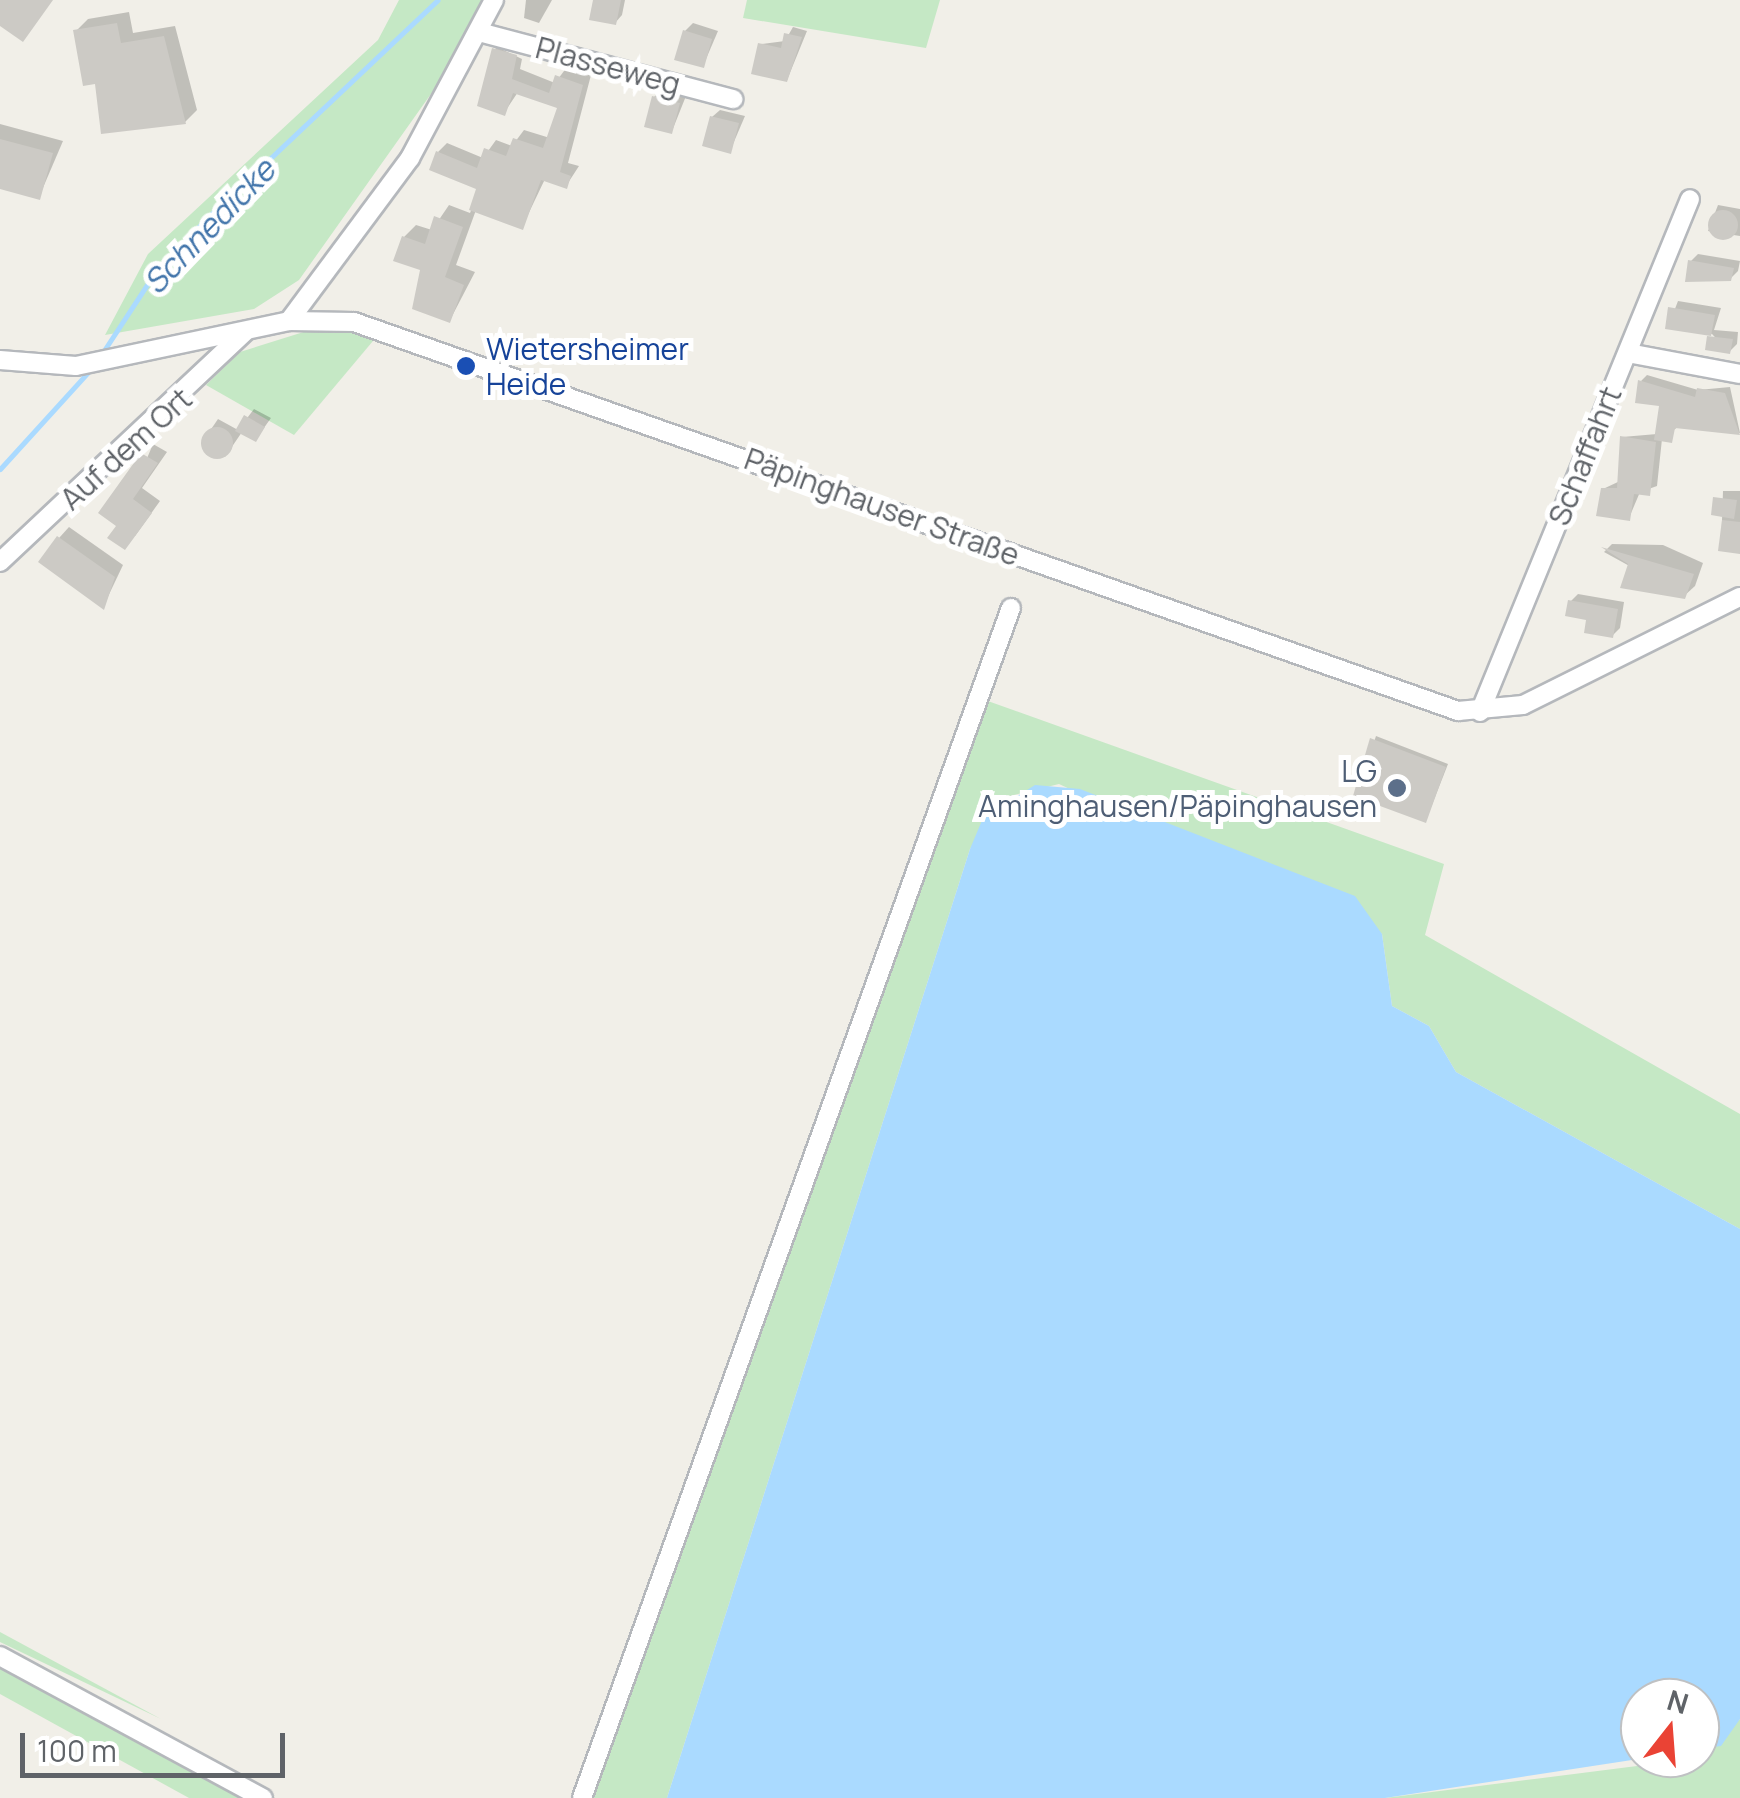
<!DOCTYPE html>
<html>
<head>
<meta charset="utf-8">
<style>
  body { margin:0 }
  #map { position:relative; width:1740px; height:1798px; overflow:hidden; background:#f1efe8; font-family:Manrope,sans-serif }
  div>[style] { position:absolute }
  .green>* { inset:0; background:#c5e8c5 }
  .water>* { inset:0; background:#aadaff }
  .shadow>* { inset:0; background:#0003 }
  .stream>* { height:5px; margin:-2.5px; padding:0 2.5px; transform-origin:2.5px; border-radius:2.5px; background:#aadaff }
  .building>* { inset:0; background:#cccac5 }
  .round { border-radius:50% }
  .roads { filter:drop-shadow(2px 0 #b5b8bc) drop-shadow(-2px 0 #b5b8bc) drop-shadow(0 2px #b5b8bc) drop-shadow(0 -2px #b5b8bc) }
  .street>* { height:18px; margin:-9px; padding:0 9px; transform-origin:9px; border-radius:9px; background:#fff }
  .dots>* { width:28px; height:28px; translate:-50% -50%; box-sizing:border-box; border:5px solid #fff; border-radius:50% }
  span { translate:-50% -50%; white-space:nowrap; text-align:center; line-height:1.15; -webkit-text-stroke:10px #fff; paint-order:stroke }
  .street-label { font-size:30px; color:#5f6368 }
  .transit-label { font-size:30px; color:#164399 }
  .left { translate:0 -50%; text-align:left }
  .service-label { font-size:30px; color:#4e5e75 }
  .right { translate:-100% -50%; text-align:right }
  .water-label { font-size:32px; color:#4174aa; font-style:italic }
  .north { position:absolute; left:1620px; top:1678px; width:100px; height:100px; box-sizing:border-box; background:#fff; border:2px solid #bfc1c3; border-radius:50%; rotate:17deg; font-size:28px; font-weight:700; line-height:40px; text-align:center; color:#5f6368 }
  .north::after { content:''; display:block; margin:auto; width:35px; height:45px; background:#ea4335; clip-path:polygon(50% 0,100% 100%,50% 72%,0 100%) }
  .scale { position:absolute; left:20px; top:1733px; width:265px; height:45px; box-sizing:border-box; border:5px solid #5f6368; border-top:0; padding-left:12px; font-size:30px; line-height:35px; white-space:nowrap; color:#5f6368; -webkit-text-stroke:8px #fff; paint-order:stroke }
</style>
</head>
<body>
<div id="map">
  <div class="green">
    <div style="clip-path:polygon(399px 0,486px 0,477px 29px,299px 280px,254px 309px,105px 335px,148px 254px,378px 40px)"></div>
    <div style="clip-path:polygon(747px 0,940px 0,926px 48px,743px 18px)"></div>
    <div style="clip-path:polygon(310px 330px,378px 335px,294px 435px,206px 385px,240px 352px)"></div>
    <div style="clip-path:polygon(985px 700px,1444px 864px,1425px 935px,1740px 1114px,1740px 1229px,1456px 1072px,1429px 1026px,1392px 1006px,1382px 934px,1059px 784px,1006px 797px,970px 849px,667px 1798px,591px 1798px)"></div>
    <div style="clip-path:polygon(0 1632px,161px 1719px,0 1642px)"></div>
    <div style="clip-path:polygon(0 1667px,33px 1679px,245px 1798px,189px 1798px,0 1694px)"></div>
    <div style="clip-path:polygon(1740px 1719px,1740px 1798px,1385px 1798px,1700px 1758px)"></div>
  </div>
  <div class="water">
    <div style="clip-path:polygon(1035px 785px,1080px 789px,1355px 896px,1382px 934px,1392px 1006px,1429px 1026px,1456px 1072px,1740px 1229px,1740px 1719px,1721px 1746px,1700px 1749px,1700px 1698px,1640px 1698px,1645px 1758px,1385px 1798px,667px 1798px,970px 849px,983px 818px)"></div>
  </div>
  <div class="shadow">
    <div style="clip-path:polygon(526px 0,552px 0,539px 23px,524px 18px)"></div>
    <div style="clip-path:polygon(595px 0,625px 0,622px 15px,615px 23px)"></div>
    <div style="clip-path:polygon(129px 12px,133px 33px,175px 26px,197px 110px,185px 122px,97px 81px,76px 31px,88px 19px)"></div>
    <div style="clip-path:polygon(693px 23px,718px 31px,703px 66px,685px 31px)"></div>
    <div style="clip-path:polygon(793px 27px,807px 31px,787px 80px,761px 44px,785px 41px)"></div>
    <div style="clip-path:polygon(504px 40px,525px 46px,523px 54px,497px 47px,522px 59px,520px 69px,555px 83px,567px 67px,591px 75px,568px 163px,579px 166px,566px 186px,545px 179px,522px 227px,476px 210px,456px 265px,475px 272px,450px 320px,404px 237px,416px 225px,432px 230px,449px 205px,470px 213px,480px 188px,438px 152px,447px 143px,483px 158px,496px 140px,512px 146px,524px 130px,550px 138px,561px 107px,518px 92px,504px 113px,494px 50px)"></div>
    <div style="clip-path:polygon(662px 90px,686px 96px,672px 131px,654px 97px)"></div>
    <div style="clip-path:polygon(720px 110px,745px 116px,730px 151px,712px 117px)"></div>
    <div style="clip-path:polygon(0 124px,63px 141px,39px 197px,0 165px)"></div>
    <div style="clip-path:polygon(1718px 205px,1740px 209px,1740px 236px,1708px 231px)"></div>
    <div style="clip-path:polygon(1698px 254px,1740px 261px,1738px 271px,1730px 279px,1690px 262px)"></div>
    <div style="clip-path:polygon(1678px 301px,1721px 308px,1714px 330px,1738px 332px,1737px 344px,1729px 352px,1712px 334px,1668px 327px)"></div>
    <div style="clip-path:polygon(1647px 375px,1698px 390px,1730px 387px,1740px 433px,1679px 426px,1662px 439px,1657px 486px,1640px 492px,1629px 518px,1603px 489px,1620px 481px,1622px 437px,1657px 434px,1662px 404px,1641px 381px)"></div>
    <div style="clip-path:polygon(254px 409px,271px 418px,256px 439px,242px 432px,225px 457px,201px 444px,218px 419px,238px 430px)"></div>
    <div style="clip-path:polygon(153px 444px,167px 452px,142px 488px,160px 501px,135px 536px,119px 525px)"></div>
    <div style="clip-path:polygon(1723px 491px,1740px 491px,1740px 551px,1721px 549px)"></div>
    <div style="clip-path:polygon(69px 527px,123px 565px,103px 607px,59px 538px)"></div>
    <div style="clip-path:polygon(1612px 544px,1663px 545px,1703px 563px,1695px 586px,1684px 596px,1604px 552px)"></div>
    <div style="clip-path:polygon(1578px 594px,1624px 602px,1620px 628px,1612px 636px,1589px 618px,1570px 602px)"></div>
    <div style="clip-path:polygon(1376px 736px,1448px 764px,1426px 820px,1356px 795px)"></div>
  </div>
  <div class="stream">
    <div style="left:101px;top:355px;width:93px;rotate:-56.8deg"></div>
    <div style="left:152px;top:277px;width:78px;rotate:-47.1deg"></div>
    <div style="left:205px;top:220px;width:320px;rotate:-43.4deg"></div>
    <div style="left:0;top:469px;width:137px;rotate:-47.7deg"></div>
  </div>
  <div class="building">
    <div style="clip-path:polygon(0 0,53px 0,23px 42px,0 26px)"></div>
    <div style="clip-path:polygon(593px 0,621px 0,616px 25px,589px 20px)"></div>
    <div style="clip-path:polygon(117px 23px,121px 43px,164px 36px,186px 124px,101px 134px,95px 84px,83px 86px,73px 30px)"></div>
    <div style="clip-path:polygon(683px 30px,712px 39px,704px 68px,674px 60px)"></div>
    <div style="clip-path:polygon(784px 33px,802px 37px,787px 82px,751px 74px,758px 43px,781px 48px)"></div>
    <div style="clip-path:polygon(492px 48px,517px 55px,512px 79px,549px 93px,555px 75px,583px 85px,560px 172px,571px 176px,567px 189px,541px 180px,523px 230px,469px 210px,476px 189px,429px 170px,436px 151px,477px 168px,484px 148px,506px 156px,513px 138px,543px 148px,557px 108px,513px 93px,505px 116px,477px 106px)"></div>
    <div style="clip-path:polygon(652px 96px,680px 103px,672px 134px,644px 127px)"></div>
    <div style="clip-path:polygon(710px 116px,739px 123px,731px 154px,702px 146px)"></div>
    <div style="clip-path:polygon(0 139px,53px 153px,40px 200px,0 189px)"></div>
    <div class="round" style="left:1708px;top:210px;width:30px;height:30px"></div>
    <div style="clip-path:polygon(434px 216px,463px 227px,445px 277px,464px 285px,450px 323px,412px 309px,420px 270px,393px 261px,402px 236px,425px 244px)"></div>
    <div style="clip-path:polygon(1688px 260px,1734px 268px,1731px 281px,1685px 282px)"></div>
    <div style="clip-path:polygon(1668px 307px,1715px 315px,1711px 336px,1665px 329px)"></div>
    <div style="clip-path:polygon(1707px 336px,1733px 339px,1730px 354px,1705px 350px)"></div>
    <div style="clip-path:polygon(1638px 380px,1695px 397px,1697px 388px,1725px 393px,1740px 435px,1675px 428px,1672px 443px,1654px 440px,1659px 406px,1635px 403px)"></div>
    <div style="clip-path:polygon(244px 415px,265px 427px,256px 442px,235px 431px)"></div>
    <div class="round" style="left:201px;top:427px;width:32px;height:32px"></div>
    <div style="clip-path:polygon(1620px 436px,1656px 442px,1650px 496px,1634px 494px,1630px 521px,1596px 516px,1601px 488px,1617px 488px)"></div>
    <div style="clip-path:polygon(141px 453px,158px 463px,133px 499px,152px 513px,125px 550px,107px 538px,116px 526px,98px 513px)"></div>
    <div style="clip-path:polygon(1713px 497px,1737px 500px,1734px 519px,1711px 515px)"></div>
    <div style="clip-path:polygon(1722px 520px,1740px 522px,1740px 554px,1718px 551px)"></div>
    <div style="clip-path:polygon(57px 536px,115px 577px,104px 610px,38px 562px)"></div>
    <div style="clip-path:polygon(1601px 547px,1694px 574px,1685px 599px,1620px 588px,1628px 564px)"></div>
    <div style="clip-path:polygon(1568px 600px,1618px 609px,1613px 638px,1584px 633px,1586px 620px,1565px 616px)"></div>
    <div style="clip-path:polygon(1370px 738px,1446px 767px,1426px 823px,1353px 796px)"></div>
  </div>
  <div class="roads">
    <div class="street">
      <div style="left:483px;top:33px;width:259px;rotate:14.8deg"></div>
      <div style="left:289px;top:321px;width:203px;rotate:-53.4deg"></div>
      <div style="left:410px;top:158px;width:179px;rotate:-62deg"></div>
      <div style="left:1628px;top:353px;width:114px;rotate:10.6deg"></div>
      <div style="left:0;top:360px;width:76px;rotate:4.5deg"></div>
      <div style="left:76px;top:366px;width:218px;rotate:-11.9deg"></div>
      <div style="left:289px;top:321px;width:65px;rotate:0.9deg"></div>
      <div style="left:354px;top:322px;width:1171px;rotate:19.41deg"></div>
      <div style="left:1458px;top:711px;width:65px;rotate:-5.3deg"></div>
      <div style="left:1523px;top:705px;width:242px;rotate:-26.5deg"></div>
      <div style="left:0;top:562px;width:337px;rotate:-43.2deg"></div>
      <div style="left:1480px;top:712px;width:554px;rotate:-67.74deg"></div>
      <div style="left:0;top:1656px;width:299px;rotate:28.4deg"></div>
      <div style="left:582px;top:1798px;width:1265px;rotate:-70.18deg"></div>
    </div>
  </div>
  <div class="dots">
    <div style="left:466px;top:366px;background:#1a4fb4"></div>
    <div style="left:1397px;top:788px;background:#5c6f8a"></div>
  </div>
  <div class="street-label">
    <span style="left:608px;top:66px;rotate:15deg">Plasseweg</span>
    <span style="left:126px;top:449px;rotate:-42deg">Auf dem Ort</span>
    <span style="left:1585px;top:456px;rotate:-68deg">Schaffahrt</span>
    <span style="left:882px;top:507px;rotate:20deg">Päpinghauser Straße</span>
  </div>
  <div class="transit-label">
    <span class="left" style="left:486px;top:366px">Wietersheimer<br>Heide</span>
  </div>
  <div class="service-label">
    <span class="right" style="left:1377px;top:788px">LG<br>Aminghausen/Päpinghausen</span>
  </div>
  <div class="water-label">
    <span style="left:209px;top:226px;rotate:-46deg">Schnedicke</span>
  </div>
  <div class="north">N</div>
  <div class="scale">100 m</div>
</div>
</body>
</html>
